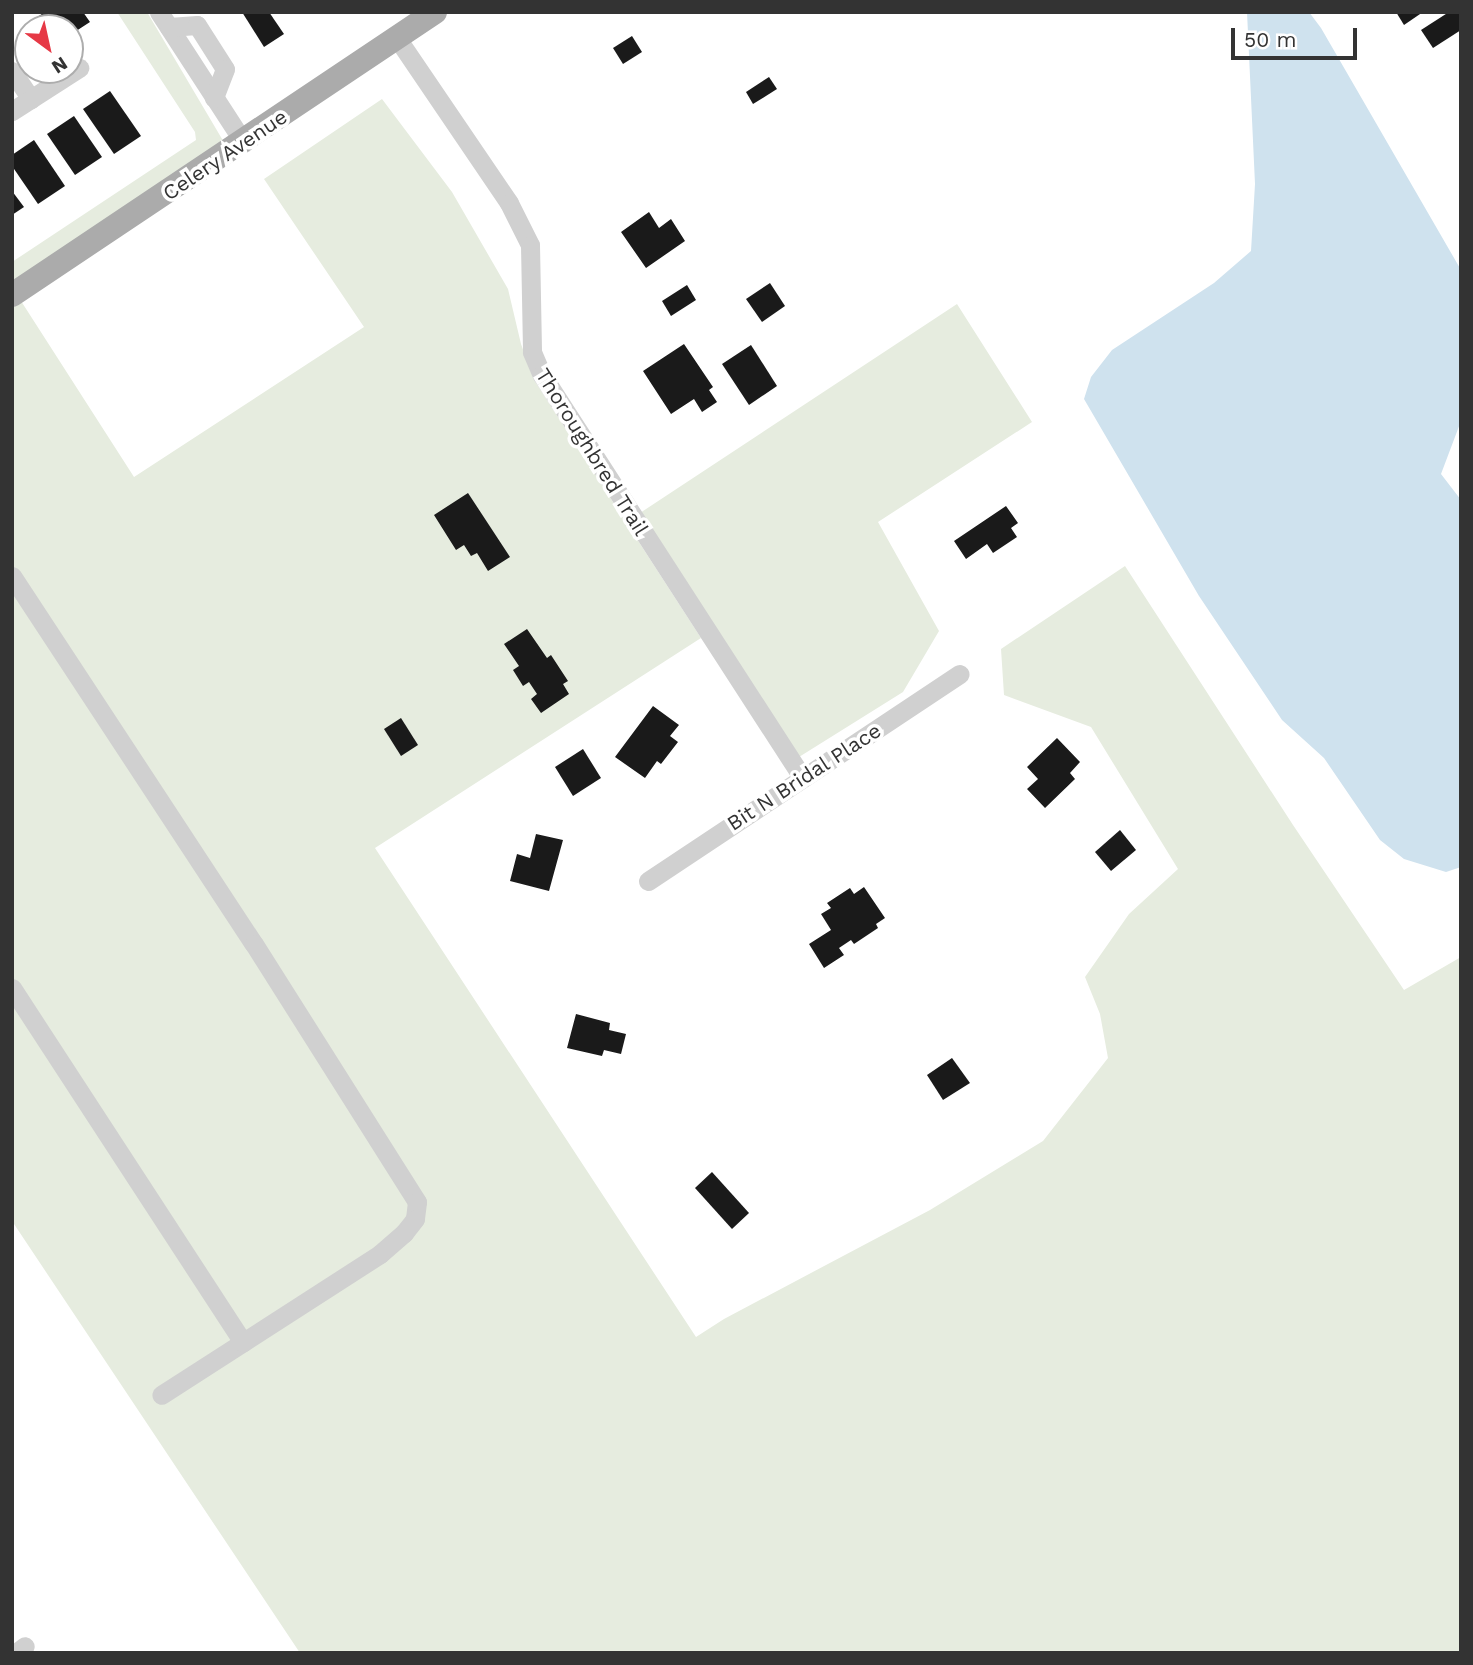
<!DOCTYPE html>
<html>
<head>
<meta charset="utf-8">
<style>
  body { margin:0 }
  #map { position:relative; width:1473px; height:1665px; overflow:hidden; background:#fff; font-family:"Work Sans",sans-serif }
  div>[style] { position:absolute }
  .green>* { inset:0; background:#e6ecdf }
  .water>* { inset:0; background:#cfe2ee }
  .building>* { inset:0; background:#1a1a1a }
  .minor>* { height:19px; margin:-9.5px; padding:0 9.5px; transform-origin:9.5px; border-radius:9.5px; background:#d0d0d0 }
  .major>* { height:24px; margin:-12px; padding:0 12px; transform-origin:12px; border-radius:12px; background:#ababab }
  span { translate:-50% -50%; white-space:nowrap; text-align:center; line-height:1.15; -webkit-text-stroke:7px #fff; paint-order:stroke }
  .street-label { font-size:21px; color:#333 }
  .frame { position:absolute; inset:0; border:14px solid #333; pointer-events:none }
  .north { position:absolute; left:14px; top:14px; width:70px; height:70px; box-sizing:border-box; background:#fff; border:2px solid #adadad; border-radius:50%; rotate:147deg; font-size:19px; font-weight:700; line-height:28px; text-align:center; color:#333 }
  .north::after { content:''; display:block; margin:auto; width:24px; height:32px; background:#e63946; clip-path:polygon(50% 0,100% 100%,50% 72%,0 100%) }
  .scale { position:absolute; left:1231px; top:28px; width:126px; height:32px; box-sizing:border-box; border:4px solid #333; border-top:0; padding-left:9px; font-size:21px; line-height:24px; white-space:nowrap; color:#333; -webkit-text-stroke:5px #fff; paint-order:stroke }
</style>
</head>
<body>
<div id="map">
  <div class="green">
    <div style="clip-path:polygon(117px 12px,147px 12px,225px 144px,12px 284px,12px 262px,196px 140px,195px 132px)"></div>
    <div style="clip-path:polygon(382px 99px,452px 192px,508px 289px,521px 344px,534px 380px,701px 638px,375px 848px,696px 1337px,724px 1319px,930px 1210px,1043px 1141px,1108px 1058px,1100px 1014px,1085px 977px,1129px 914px,1178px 869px,1091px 727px,1004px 695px,1001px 649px,1125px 566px,1293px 825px,1404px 990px,1461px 957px,1461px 1653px,300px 1653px,12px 1221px,12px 307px,21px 301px,134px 477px,364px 327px,264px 179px)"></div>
    <div style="clip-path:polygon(957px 304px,1032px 422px,878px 522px,939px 631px,903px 692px,799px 757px,640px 513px)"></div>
  </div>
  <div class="water">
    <div style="clip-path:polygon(1247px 12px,1309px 12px,1321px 28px,1461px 270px,1461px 421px,1441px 474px,1461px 500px,1461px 867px,1446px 872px,1404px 859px,1380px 840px,1324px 758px,1282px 720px,1199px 596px,1084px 399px,1091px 377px,1112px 350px,1214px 283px,1251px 251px,1255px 184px)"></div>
  </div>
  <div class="building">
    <div style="clip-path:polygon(45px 12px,83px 12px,90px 22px,70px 35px,70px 28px,27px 28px,25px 25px)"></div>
    <div style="clip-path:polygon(242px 12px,269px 12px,284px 34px,264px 47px)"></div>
    <div style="clip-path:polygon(1396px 12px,1423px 12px,1404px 25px)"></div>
    <div style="clip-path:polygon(1449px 12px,1458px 12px,1461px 17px,1461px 30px,1433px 48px,1421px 30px)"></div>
    <div style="clip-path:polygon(632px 36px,642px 52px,623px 64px,613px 48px)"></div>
    <div style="clip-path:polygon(769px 77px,777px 89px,753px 104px,746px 92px)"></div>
    <div style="clip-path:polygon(110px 91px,141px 136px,114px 154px,83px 109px)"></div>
    <div style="clip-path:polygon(74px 116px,102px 157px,75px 175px,47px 134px)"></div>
    <div style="clip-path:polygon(34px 140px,65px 186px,38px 204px,12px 166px,12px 155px)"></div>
    <div style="clip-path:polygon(12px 191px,24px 207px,12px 215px)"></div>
    <div style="clip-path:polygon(649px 212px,659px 228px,671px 219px,685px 241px,646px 268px,621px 232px)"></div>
    <div style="clip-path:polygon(770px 283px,785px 306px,762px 322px,746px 299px)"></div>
    <div style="clip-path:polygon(687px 285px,696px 300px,671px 316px,662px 301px)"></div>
    <div style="clip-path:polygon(684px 344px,713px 387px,709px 390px,717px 402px,702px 412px,694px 399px,671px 414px,643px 371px)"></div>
    <div style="clip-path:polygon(751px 345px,777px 386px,749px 405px,722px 364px)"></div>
    <div style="clip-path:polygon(468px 493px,510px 557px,488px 571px,477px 553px,471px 556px,464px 545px,456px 550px,434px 515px)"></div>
    <div style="clip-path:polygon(1006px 506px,1018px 523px,1011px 528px,1017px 537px,993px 553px,987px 544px,966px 559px,954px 541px)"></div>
    <div style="clip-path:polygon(527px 629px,547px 658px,551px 655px,568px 681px,563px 684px,569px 694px,541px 713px,531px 699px,537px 694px,529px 682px,523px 686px,513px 670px,519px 666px,504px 644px)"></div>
    <div style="clip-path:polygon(653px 706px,679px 725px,670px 736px,678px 742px,661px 764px,657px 761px,645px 778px,615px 757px)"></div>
    <div style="clip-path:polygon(401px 718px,418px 745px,401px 756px,384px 729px)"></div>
    <div style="clip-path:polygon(1057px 738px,1080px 762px,1070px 773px,1075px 779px,1045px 808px,1027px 789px,1038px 779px,1027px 767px)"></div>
    <div style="clip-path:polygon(583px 749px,601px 778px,573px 796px,555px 767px)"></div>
    <div style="clip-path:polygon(1120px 830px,1136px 850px,1111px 871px,1095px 852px)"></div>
    <div style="clip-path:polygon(536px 834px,563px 840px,549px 891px,510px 881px,517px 854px,530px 858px)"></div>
    <div style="clip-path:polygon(864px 887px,885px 918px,876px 924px,878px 928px,854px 944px,851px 940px,839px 948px,844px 955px,824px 968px,809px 944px,831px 930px,821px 914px,831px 908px,827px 903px,850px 888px,854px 894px)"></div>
    <div style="clip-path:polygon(576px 1014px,610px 1023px,609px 1030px,626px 1034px,621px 1054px,604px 1050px,602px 1056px,567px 1048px)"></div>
    <div style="clip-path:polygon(952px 1058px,970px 1083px,943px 1100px,927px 1075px)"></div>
    <div style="clip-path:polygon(712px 1172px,749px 1213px,732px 1229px,695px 1188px)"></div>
  </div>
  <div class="minor">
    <div style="left:159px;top:12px;width:156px;rotate:57deg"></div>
    <div style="left:169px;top:27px;width:28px;rotate:-4deg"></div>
    <div style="left:197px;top:25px;width:52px;rotate:57.5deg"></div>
    <div style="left:225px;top:69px;width:31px;rotate:111deg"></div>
    <div style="left:397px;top:38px;width:199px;rotate:55.8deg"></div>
    <div style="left:509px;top:203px;width:47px;rotate:63.4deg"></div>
    <div style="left:530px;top:245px;width:107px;rotate:88.9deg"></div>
    <div style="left:532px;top:352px;width:25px;rotate:67deg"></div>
    <div style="left:542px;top:375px;width:479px;rotate:57.1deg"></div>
    <div style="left:12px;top:71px;width:34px;rotate:56deg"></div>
    <div style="left:12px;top:111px;width:80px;rotate:-32.7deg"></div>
    <div style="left:12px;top:576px;width:440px;rotate:56.7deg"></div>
    <div style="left:254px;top:944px;width:305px;rotate:57.7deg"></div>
    <div style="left:417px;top:1202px;width:17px;rotate:97deg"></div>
    <div style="left:415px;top:1219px;width:18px;rotate:128deg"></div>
    <div style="left:404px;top:1233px;width:32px;rotate:139deg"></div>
    <div style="left:380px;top:1254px;width:260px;rotate:147.2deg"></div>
    <div style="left:648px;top:881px;width:374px;rotate:-33.6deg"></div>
    <div style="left:12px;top:988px;width:423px;rotate:56.9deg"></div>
    <div style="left:16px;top:1653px;width:11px;rotate:-38deg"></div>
  </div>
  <div class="major">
    <div style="left:12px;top:295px;width:509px;rotate:-33.78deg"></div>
  </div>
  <div class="street-label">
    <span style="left:225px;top:155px;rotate:-34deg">Celery Avenue</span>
    <span style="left:592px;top:452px;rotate:58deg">Thoroughbred Trail</span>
    <span style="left:804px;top:777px;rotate:-33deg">Bit N Bridal Place</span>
  </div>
  <div class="frame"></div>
  <div class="north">N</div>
  <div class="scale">50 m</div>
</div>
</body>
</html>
